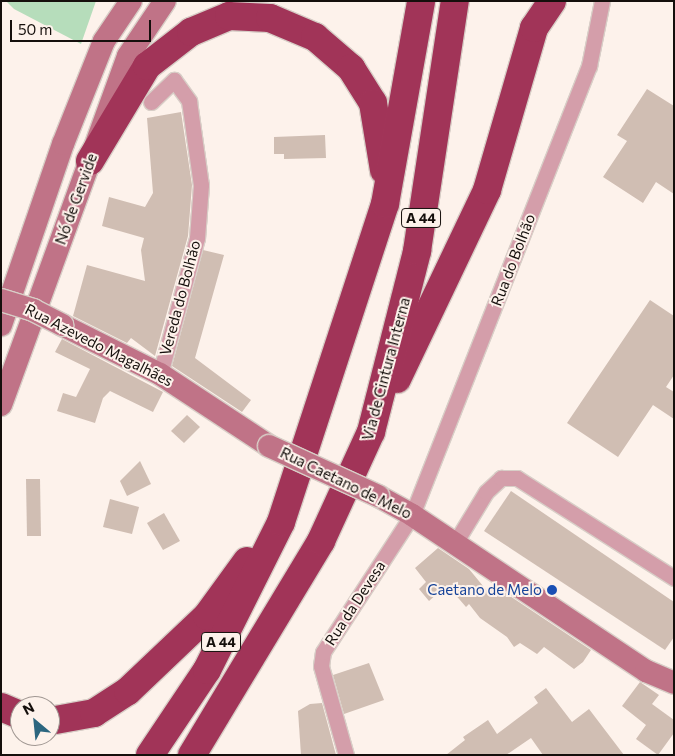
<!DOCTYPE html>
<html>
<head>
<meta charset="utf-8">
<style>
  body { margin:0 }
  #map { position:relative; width:675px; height:756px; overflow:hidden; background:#fdf2eb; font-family:Commissioner,sans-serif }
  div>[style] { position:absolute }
  .green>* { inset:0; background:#b6ddbb }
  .building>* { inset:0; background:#d0beb3 }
  .roads { filter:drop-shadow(1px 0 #d8cec7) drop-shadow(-1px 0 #d8cec7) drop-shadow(0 1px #d8cec7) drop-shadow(0 -1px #d8cec7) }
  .street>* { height:15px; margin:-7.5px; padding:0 7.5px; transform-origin:7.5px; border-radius:7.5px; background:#d49eaa }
  .secondary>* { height:22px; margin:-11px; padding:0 11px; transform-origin:11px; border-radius:11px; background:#c07387 }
  .highway>* { height:28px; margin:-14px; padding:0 14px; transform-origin:14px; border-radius:14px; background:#a13458 }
  .bridges { filter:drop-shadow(1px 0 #d8cec7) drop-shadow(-1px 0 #d8cec7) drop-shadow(0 1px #d8cec7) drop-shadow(0 -1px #d8cec7) }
  .secondary-bridge>* { height:22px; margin:-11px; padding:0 11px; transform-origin:11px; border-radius:11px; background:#c07387 }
  .dots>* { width:14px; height:14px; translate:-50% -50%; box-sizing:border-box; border:2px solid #fdf2eb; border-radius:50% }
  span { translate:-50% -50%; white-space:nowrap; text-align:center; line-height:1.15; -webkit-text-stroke:4px #fdf2eb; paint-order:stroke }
  .shield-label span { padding:1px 4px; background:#fdf2eb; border:1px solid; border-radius:4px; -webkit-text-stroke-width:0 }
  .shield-label { font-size:14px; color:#150f0c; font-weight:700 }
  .street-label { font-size:15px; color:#150f0c }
  .transit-label { font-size:15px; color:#164399 }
  .right { translate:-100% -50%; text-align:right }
  .frame { position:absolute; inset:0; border:2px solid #150f0c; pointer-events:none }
  .north { position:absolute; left:10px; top:696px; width:50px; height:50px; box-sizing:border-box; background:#fdf2eb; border:1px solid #a09792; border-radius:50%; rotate:332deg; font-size:14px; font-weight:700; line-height:20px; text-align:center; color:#150f0c }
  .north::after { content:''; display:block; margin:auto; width:18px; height:22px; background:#2c667f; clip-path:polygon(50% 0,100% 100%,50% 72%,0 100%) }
  .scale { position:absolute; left:10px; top:20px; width:141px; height:22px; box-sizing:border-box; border:2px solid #150f0c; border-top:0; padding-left:6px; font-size:15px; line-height:18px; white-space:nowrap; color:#150f0c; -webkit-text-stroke:4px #fdf2eb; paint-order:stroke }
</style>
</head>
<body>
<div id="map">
  <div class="green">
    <div style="clip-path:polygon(6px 1px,96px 1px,81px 44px,14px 9px)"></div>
  </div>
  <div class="building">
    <div style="clip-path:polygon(647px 89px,674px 106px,674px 194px,656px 182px,643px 203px,603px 177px,627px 141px,617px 135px)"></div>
    <div style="clip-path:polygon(181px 112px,192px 185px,188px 236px,155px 356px,131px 338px,127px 343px,73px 316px,87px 265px,145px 281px,141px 250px,144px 238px,102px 226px,109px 197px,145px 207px,153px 193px,147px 118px)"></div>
    <div style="clip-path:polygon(325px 135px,326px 158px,284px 159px,284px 154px,274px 154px,274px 137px)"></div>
    <div style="clip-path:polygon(203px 250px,224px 255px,195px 358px,251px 400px,242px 412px,172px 366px)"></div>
    <div style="clip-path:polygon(650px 300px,674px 316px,674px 375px,666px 387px,674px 392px,674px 419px,653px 405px,618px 457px,567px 423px)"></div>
    <div style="clip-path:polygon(62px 339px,163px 392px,153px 412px,110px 391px,103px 398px,95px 423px,57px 411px,63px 393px,76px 397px,90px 369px,55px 352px)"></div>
    <div style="clip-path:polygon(187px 415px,200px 427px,184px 443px,171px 431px)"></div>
    <div style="clip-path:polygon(140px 461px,151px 484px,127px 496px,120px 481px)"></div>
    <div style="clip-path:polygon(26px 479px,40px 479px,41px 536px,27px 536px)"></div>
    <div style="clip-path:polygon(511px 491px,674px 602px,674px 637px,665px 650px,484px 531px)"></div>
    <div style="clip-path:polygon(110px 499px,139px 507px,132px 534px,103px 527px)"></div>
    <div style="clip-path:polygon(164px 513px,180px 541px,163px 550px,147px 523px)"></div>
    <div style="clip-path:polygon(438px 548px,469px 569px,488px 592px,495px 586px,591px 650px,583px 662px,574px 669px,544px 647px,537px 654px,520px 643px,514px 647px,507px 637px,480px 618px,469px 604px,466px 607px,447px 585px,429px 601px,419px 589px,426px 582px,415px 568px)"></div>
    <div style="clip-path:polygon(369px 663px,384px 700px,344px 714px,333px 675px)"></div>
    <div style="clip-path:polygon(640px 682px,659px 695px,652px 704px,674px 720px,674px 733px,658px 755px,636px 739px,646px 725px,622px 706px)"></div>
    <div style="clip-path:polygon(546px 688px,572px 722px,589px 709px,624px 755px,543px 755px,531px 738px,506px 755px,446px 755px,465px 740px,463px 737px,488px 720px,497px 734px,538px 703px,534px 697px)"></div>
    <div style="clip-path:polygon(322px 703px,336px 755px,301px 755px,298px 711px,310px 704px)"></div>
  </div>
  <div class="roads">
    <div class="street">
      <div style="left:151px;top:102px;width:32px;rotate:-44deg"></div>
      <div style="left:174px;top:80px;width:26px;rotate:54deg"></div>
      <div style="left:189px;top:101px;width:85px;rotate:81.9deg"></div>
      <div style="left:201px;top:185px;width:53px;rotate:94.3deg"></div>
      <div style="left:197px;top:238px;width:141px;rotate:105.2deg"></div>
      <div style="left:455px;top:543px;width:60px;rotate:-58.7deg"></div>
      <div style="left:486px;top:492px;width:21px;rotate:-43deg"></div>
      <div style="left:501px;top:478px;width:16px"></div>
      <div style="left:517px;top:478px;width:186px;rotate:32.5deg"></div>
      <div style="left:346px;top:755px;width:92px;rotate:-105.7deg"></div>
      <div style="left:321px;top:666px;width:14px;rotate:-82deg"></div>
      <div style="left:323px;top:652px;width:163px;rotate:-57deg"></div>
      <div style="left:412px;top:515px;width:483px;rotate:-68.5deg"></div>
      <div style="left:589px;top:66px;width:66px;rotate:-78.7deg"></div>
    </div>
    <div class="secondary">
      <div style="left:1px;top:325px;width:191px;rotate:-71.1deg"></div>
      <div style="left:63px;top:144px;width:111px;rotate:-68.3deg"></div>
      <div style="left:104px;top:41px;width:48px;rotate:-56deg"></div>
      <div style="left:62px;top:325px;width:110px;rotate:26.6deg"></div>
      <div style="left:160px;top:374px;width:131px;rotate:33.4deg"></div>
      <div style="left:1px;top:405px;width:371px;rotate:-70deg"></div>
      <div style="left:128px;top:56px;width:66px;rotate:-56.1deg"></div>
      <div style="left:378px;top:496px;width:39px;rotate:29deg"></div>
      <div style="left:412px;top:515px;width:281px;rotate:33.7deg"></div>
      <div style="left:646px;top:671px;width:30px;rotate:23deg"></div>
    </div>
    <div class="highway">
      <div style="left:90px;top:161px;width:111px;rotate:-59deg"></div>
      <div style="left:147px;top:66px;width:56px;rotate:-37.7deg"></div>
      <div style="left:191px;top:32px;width:41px;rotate:-22.8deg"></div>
      <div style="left:229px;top:16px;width:41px;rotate:2.8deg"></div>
      <div style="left:270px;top:18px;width:49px;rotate:22.9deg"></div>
      <div style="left:315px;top:37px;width:48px;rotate:40.7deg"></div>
      <div style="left:351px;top:68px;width:41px;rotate:57.8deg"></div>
      <div style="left:373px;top:103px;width:68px;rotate:80.7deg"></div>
      <div style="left:397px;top:379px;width:209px;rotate:-64.5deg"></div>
      <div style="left:487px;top:190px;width:169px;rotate:-73.8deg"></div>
      <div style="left:534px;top:28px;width:32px;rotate:-56deg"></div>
      <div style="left:1px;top:707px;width:21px;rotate:23deg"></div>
      <div style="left:50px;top:721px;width:45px;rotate:-10.3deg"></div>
      <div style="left:94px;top:713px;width:40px;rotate:-32.9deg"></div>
      <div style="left:128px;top:691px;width:109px;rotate:-43.5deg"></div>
      <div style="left:207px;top:616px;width:68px;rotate:-54deg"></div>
      <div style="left:150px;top:755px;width:102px;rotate:-56.2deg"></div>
      <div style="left:207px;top:670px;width:165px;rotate:-63.4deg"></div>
      <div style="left:281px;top:522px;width:335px;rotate:-71.9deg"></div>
      <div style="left:385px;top:204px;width:206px;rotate:-79.9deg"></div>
      <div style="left:192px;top:755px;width:250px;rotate:-58.9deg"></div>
      <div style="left:321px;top:541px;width:120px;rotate:-65.4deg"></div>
      <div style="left:371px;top:432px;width:187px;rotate:-75.7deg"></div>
      <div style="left:417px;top:251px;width:253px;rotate:-81.4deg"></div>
    </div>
  </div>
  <div class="bridges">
    <div class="secondary-bridge">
      <div style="left:1px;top:300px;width:34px;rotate:17deg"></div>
      <div style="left:33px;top:310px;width:33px;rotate:27deg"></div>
      <div style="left:269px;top:446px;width:120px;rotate:24.6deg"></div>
    </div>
  </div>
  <div class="dots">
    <div style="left:552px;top:590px;background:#1a4fb4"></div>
  </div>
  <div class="shield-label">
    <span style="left:421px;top:218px">A 44</span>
    <span style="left:221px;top:642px">A 44</span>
  </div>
  <div class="street-label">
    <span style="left:76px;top:199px;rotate:-70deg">Nó de Gervide</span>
    <span style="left:513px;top:260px;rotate:-69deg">Rua do Bolhão</span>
    <span style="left:180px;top:298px;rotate:-75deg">Vereda do Bolhão</span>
    <span style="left:99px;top:345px;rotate:27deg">Rua Azevedo Magalhães</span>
    <span style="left:386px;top:369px;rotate:-75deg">Via de Cintura Interna</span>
    <span style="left:346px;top:483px;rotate:26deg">Rua Caetano de Melo</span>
    <span style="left:355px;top:603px;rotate:-57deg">Rua da Devesa</span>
  </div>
  <div class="transit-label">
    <span class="right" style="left:542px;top:590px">Caetano de Melo</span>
  </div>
  <div class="frame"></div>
  <div class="north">N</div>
  <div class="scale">50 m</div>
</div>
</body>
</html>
